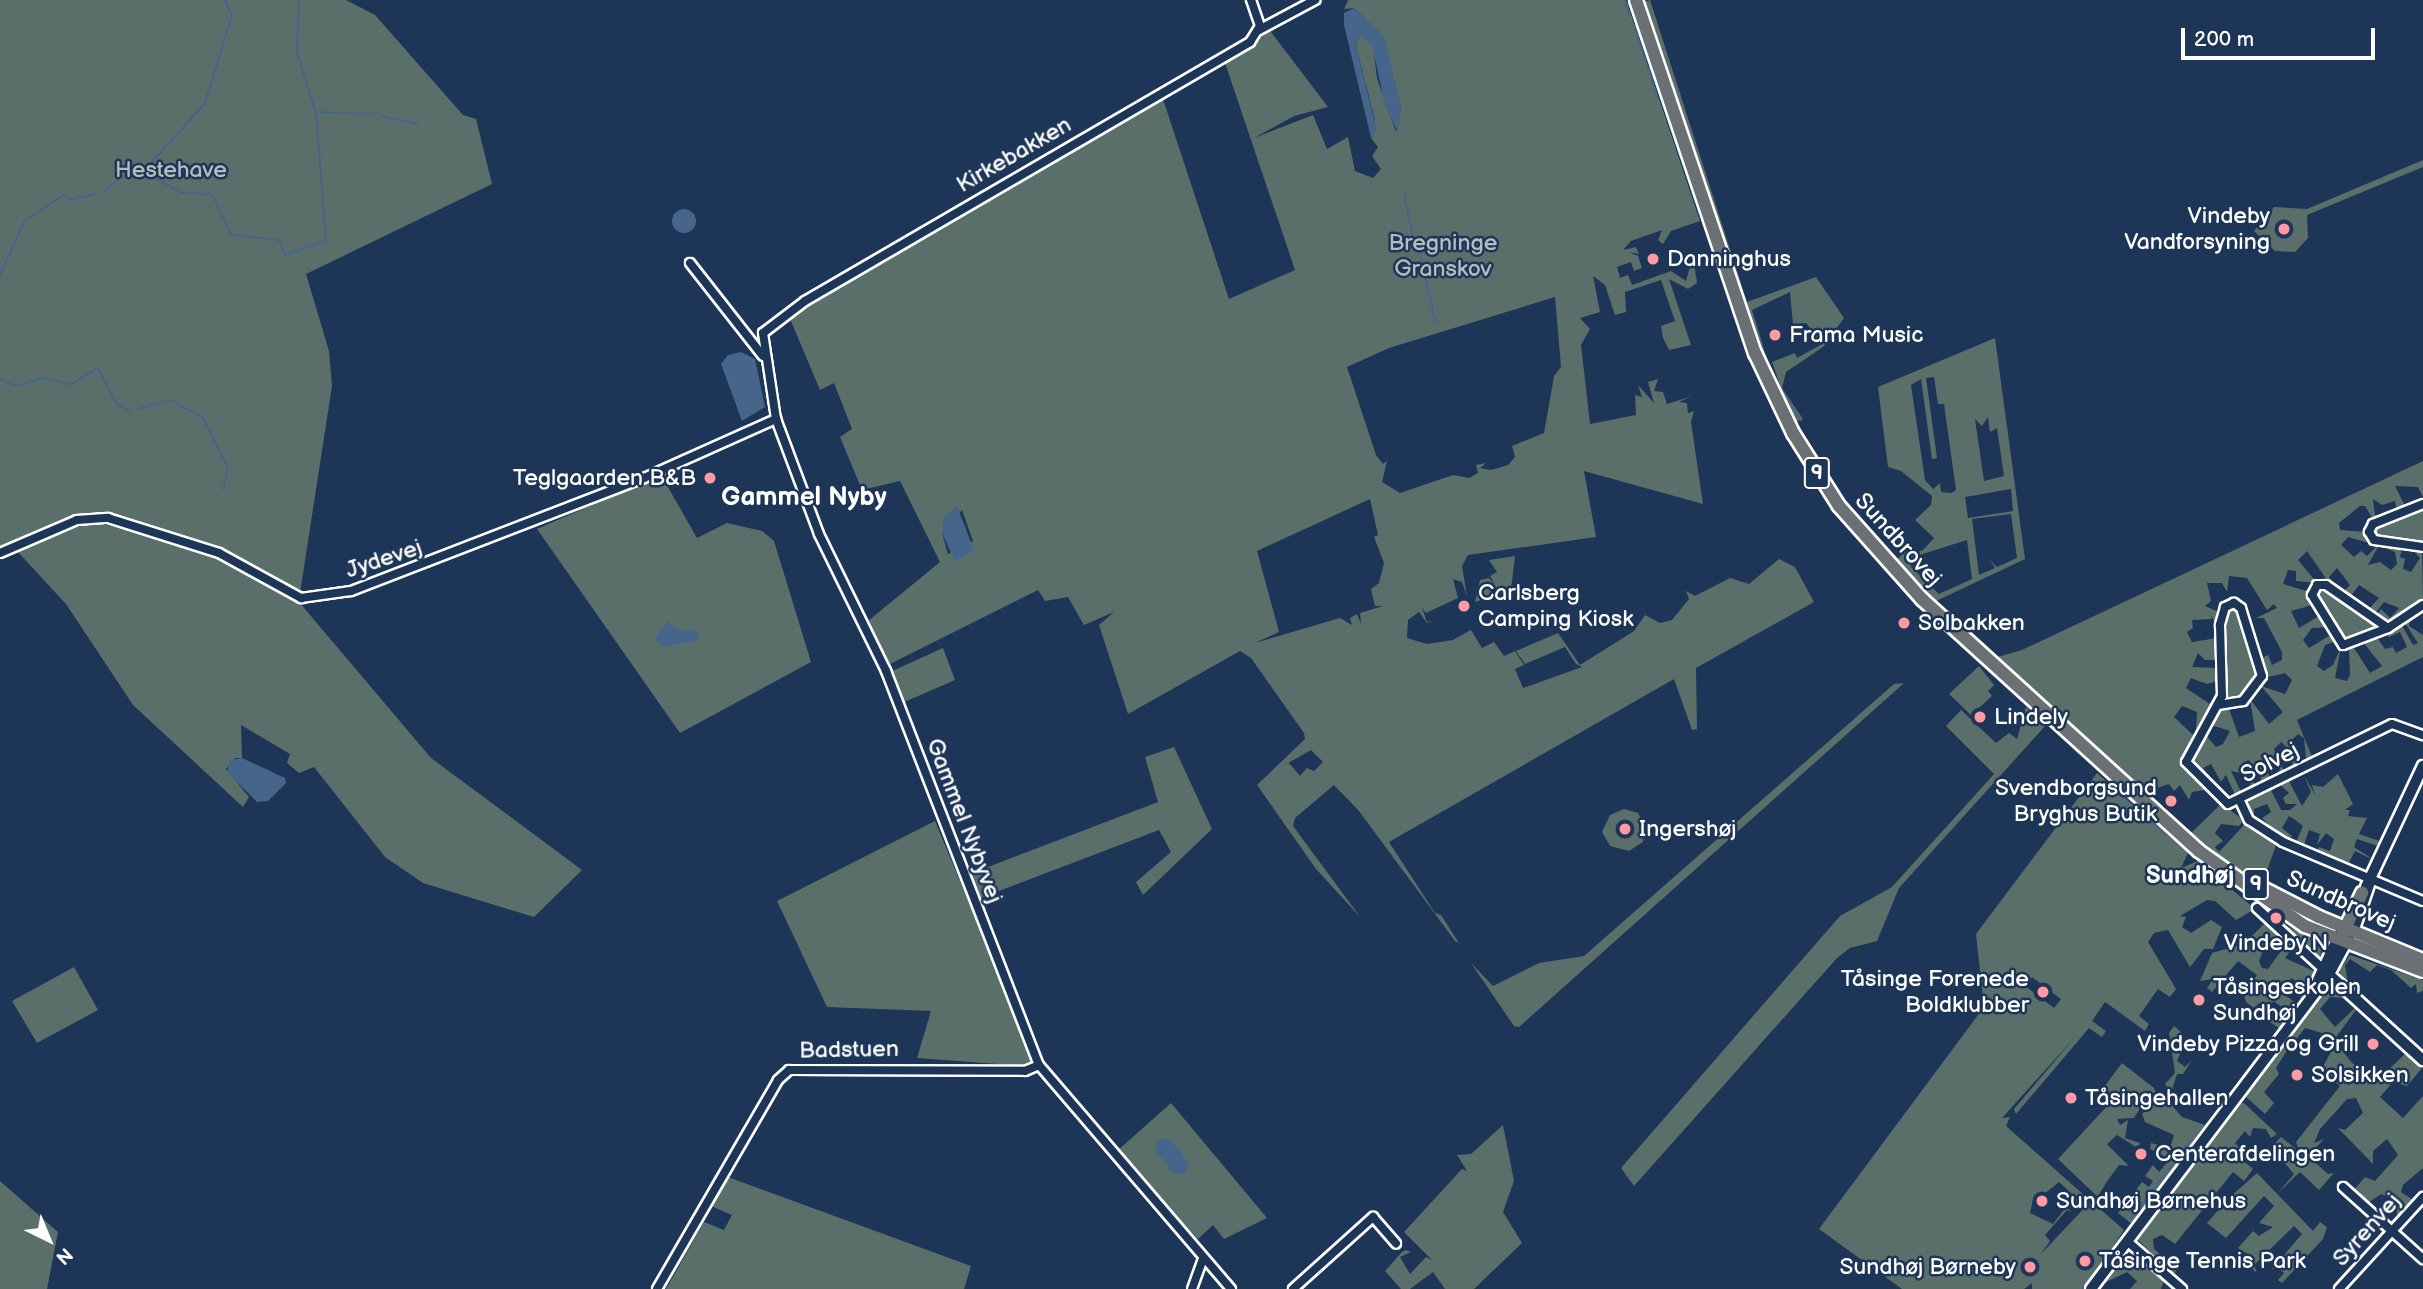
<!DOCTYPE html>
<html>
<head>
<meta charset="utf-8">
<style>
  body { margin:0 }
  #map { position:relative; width:2423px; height:1289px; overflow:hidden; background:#1d3557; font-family:"Balsamiq Sans",sans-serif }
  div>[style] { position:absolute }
  .green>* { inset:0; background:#5a6f6a }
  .water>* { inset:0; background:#46658a }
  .round { border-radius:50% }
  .stream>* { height:2px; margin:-1px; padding:0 1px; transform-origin:1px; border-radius:1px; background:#46658a }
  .roads { filter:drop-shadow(2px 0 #fff) drop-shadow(-2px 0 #fff) drop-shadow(0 2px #fff) drop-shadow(0 -2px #fff) }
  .street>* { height:8px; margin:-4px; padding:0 4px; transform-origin:4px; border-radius:4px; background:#1d3557 }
  .secondary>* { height:10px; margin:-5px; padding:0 5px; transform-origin:5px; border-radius:5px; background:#1d3557 }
  .primary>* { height:12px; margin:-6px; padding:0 6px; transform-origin:6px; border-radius:6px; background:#6a7074 }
  .dots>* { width:19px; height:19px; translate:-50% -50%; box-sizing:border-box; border:4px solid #1d3557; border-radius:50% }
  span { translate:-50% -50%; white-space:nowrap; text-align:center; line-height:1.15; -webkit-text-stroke:5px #1d3557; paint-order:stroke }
  .shield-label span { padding:2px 5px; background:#1d3557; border:2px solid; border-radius:5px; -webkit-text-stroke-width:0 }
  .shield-label { font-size:21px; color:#fff; font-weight:700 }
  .street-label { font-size:23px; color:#fff }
  .park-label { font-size:23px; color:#b5bebc }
  .poi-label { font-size:23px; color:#fff }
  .right { translate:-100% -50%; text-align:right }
  .left { translate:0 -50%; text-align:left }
  .neighbourhood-label { font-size:24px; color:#fff; font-weight:700 }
  .quarter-label { font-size:26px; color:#fff; font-weight:700 }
  .north { position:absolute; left:14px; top:1205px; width:70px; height:70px; -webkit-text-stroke:5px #1d3557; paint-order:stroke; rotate:137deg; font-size:19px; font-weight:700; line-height:28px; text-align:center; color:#fff }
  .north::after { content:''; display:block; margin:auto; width:24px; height:32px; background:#fff; clip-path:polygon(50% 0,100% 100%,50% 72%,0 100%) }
  .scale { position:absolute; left:2181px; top:28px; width:194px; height:32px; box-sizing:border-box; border:4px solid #fff; border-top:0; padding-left:9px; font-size:21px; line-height:24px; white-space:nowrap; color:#fff; -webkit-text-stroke:5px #1d3557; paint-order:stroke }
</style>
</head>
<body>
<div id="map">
  <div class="green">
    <div style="clip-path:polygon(0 0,346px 0,375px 15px,463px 115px,476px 119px,492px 184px,306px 274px,329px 351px,332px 386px,300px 593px,219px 550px,102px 513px,0 549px)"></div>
    <div style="clip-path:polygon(evenodd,1348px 0,1626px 0,1700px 221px,1671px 231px,1663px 244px,1658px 240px,1662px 230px,1631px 241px,1623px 250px,1636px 247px,1639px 254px,1629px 252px,1638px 256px,1642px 268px,1634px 271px,1631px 262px,1617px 267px,1620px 278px,1628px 275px,1632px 285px,1671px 271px,1686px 281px,1693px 256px,1697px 283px,1688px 289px,1669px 279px,1691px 345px,1669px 350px,1663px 338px,1661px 326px,1675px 321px,1661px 280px,1625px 292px,1626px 312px,1615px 315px,1605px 285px,1593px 276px,1600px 312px,1580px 318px,1590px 329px,1581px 345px,1590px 424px,1636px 415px,1635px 395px,1642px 397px,1638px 385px,1654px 403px,1648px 382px,1658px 379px,1654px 391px,1663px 392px,1667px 404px,1692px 396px,1679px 402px,1687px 403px,1688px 413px,1694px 411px,1691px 422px,1703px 504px,1584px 471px,1596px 537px,1468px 555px,1462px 566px,1467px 596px,1462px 582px,1453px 579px,1458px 598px,1426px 613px,1422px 608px,1427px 622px,1433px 621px,1427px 623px,1419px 612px,1408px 620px,1407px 638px,1427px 644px,1453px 640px,1471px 630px,1482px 648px,1494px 642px,1504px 656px,1515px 651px,1524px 665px,1515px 669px,1523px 688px,1582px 667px,1576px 664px,1565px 647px,1525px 664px,1516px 651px,1558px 633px,1580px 665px,1634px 631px,1645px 615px,1660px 623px,1672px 620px,1689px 599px,1686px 591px,1695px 596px,1730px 578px,1749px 584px,1779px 559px,1795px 567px,1814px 602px,1696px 668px,1697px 729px,1692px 730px,1674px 679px,1389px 842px,1435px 913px,1441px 915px,1459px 943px,1455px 941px,1359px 811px,1334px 785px,1295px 818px,1293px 826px,1361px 918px,1316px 869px,1257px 785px,1305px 739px,1304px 733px,1251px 658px,1240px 651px,1128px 714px,1099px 625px,1114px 612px,1084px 625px,1068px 597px,1045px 601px,1038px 590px,890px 664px,868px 621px,940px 562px,900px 481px,862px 490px,840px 437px,852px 429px,834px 383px,820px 390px,788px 314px,1162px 96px,1229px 299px,1295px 270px,1224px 60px,1258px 42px,1268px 28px,1328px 107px,1294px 116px,1254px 138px,1313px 115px,1327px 149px,1348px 137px,1355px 171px,1373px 178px,1381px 169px,1372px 156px,1378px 147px,1371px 138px,1375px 120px,1356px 46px,1360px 34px,1373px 45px,1377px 78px,1396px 132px,1401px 107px,1383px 36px,1354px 8px,1344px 9px,1348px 0,1555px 297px,1561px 367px,1554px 376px,1544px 433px,1512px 446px,1515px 457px,1508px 465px,1491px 470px,1480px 468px,1486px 463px,1476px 465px,1478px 473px,1469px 478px,1453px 475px,1400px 493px,1382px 482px,1387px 461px,1383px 464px,1376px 455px,1347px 367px,1389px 348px,1555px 297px,1348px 0,1370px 499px,1378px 535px,1374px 537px,1384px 563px,1379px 583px,1371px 589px,1375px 606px,1383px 606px,1360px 613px,1361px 624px,1357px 614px,1350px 618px,1352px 625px,1340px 618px,1255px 643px,1279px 632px,1257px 551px,1370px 499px,1348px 0,962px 510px,973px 541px,948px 554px,942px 533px,962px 510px,1348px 0,1311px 750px,1323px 762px,1314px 771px,1307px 768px,1300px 776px,1289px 763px,1283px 766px,1311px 750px)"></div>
    <div style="clip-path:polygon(1650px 0,1747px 302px,1816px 277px,1844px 318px,1823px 347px,1786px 372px,1782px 388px,1803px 419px,1793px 423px,1772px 362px,1795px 353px,1797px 358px,1822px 344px,1806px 323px,1793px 324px,1790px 292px,1752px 310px,1774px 382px,1642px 2px)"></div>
    <div style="clip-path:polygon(2423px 160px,2423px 167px,2307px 215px,2308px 238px,2295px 252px,2275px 251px,2254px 231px,2274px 207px,2307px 209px)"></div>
    <div style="clip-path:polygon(evenodd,1995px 338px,2025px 559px,1934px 602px,1894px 562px,1906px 551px,1910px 555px,1923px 550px,1934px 538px,1915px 520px,1931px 505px,1932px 496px,1901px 471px,1888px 467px,1878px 387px,1995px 338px,1934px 377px,1938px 404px,1944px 404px,1956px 490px,1951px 493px,1941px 492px,1940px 483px,1933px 489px,1925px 480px,1911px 385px,1921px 379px,1932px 459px,1937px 458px,1926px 378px,1934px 377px,1995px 338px,1988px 417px,1990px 432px,1997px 428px,2004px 476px,1984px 481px,1975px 419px,1982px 426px,1988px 417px,1995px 338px,2011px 489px,2013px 511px,1968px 518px,1965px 497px,2011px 489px,1995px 338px,2011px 514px,2017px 558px,1997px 567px,1990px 560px,1995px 568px,1979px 575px,1972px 519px,2011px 514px,1995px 338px,1967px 540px,1972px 579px,1939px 594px,1911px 567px,1910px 558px,1967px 540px)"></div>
    <div style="clip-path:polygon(2423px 461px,2423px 497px,2418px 487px,2395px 486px,2405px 506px,2418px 504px,2398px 514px,2395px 501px,2382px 505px,2373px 499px,2375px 515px,2393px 514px,2374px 521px,2365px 506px,2360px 506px,2339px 523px,2340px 530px,2367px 532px,2369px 543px,2348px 537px,2341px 545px,2354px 557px,2361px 551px,2367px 556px,2380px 543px,2368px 565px,2380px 562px,2391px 570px,2397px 564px,2395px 552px,2382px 547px,2403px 545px,2400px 557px,2405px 559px,2403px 569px,2411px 572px,2420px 558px,2410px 547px,2422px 550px,2423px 602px,2388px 624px,2376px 618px,2381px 609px,2390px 618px,2399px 608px,2384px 602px,2372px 617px,2368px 610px,2379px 598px,2359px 585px,2351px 596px,2357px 602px,2343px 592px,2350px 585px,2337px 568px,2329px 577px,2334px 590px,2307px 551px,2298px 560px,2317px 583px,2296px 581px,2296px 571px,2288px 570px,2283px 584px,2310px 592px,2316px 604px,2291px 611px,2299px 628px,2324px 613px,2332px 627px,2312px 628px,2303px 640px,2309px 648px,2334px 633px,2337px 641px,2325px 645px,2317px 666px,2324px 671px,2333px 665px,2341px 647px,2335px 678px,2347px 681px,2350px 675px,2349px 649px,2354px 648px,2370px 673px,2382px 666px,2363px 642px,2376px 636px,2385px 649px,2393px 647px,2396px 653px,2407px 647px,2400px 632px,2389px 637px,2386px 632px,2401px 624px,2413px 645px,2418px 643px,2405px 623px,2410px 618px,2409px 626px,2423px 635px,2423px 657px,2297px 720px,2312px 757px,2306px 758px,2304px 738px,2298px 734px,2290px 742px,2300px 765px,2291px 770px,2294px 754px,2281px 742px,2274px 749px,2285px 773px,2275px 777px,2280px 769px,2275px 758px,2260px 755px,2271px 780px,2261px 784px,2260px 765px,2253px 765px,2254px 771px,2249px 760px,2244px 762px,2256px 787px,2244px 792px,2251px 784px,2247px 774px,2231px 771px,2242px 794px,2236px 797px,2226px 775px,2221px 782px,2211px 764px,2203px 768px,2215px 786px,2189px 761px,2203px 732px,2216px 747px,2223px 744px,2230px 731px,2208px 724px,2221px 709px,2229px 709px,2239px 737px,2255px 731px,2250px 699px,2269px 724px,2283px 712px,2261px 686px,2285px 694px,2292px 680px,2285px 673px,2264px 678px,2262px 658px,2268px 655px,2272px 665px,2282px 660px,2282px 652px,2264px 618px,2256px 618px,2277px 608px,2274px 604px,2267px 610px,2247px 578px,2229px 576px,2227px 592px,2222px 583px,2207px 583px,2211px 601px,2205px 606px,2221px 613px,2218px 627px,2210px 614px,2212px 619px,2192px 620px,2193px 628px,2187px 632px,2192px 642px,2217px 638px,2219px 660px,2205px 660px,2198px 653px,2192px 667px,2216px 668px,2222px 680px,2207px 684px,2191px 678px,2186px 688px,2210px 704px,2222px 687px,2196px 729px,2197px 712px,2182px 706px,2174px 717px,2193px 735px,2183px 767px,2205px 790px,2192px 792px,2189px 800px,2180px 785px,2174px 791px,2169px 784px,2142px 793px,1994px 658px,2022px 650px)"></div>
    <div style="clip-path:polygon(661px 475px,697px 538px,727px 523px,762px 531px,774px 541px,811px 662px,680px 733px,537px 529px)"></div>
    <div style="clip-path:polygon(2423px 509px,2423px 544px,2374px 537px,2372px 527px)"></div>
    <div style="clip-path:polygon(93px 521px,219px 556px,299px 602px,431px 758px,582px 870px,534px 917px,423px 883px,385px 857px,314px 767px,299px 773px,287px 763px,290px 754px,241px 725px,242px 758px,235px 758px,226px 769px,249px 797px,243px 807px,133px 705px,66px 604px,17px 551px)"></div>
    <div style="clip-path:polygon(1515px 556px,1511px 589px,1504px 593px,1501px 586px,1494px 596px,1475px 602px,1480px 580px,1489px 578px,1495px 585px,1490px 576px,1497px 572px,1489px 560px)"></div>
    <div style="clip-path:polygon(2325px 587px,2351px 611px,2380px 627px,2346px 645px,2331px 612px,2315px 596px,2317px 588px)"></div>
    <div style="clip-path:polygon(2238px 607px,2260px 678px,2243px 699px,2222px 700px,2227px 676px,2224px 617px,2228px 608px)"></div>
    <div style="clip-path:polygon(943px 648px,955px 680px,902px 703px,890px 672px)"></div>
    <div style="clip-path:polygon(1979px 666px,1994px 685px,1988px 691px,1992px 696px,1971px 715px,1949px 694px)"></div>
    <div style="clip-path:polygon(1904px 683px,1519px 1027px,1514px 1026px,1471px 963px,1493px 986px,1539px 963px,1584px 956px,1894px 684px)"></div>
    <div style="clip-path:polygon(2026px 707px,2046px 725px,1899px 888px,1877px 941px,1850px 948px,1837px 958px,1634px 1186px,1621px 1168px,1840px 916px,1892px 887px,1994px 774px,1946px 726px,1961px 710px,1996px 743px,2009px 733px,2017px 739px)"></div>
    <div style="clip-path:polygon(1174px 747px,1212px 829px,1143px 895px,1136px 882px,1171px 852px,1159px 830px,978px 899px,967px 875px,1158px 802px,1145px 757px)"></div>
    <div style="clip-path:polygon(evenodd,2097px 773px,2188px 853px,2181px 868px,2198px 861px,2255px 909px,2236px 920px,2215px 901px,2207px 900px,2180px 916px,2186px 917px,2182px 927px,2191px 933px,2211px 920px,2222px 927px,2213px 949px,2204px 949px,2190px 967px,2168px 930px,2154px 933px,2148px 942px,2176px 989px,2170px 997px,2158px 989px,2139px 1016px,2149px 1024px,2145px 1031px,2105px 1002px,2092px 1021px,2106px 1031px,2102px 1037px,2089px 1028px,2016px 1114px,2014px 1109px,2076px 1036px,2002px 1118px,2010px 1117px,2006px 1126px,2084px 1195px,2073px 1209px,2068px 1205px,2074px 1196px,2059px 1182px,2038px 1199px,2034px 1196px,2030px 1213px,2053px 1224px,2066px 1207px,2072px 1212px,2067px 1210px,2045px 1235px,2050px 1241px,2040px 1255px,2091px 1201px,2124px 1230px,2085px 1289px,2032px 1289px,2032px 1283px,2024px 1289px,1902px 1289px,1819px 1229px,1978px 1015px,1983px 999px,1976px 934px,2097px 773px,2032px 977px,2061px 999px,2054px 1008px,2025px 986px,2032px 977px)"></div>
    <div style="clip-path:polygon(2338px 774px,2353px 804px,2345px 810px,2350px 810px,2348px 816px,2367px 818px,2359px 834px,2382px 842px,2381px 847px,2357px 839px,2354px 847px,2374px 860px,2355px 851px,2346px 868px,2327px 859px,2328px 853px,2316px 854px,2319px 847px,2330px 851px,2334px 839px,2326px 833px,2317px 845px,2320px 834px,2309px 830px,2303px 848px,2295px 845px,2303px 826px,2294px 819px,2289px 816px,2282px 828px,2292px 836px,2288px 841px,2261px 824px,2270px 826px,2262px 818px,2271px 812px,2267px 804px,2254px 809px,2254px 819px,2246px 807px,2251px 797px,2270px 788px,2281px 810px,2290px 810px,2297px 804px,2286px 804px,2283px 798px,2289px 793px,2279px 784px,2288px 779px,2302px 806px,2311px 792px,2304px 775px,2315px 795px,2312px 785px,2323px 787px)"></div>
    <div style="clip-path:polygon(2221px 804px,2244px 820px,2239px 826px,2221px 824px,2215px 833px,2223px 841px,2215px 847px,2219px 852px,2245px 824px,2277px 842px,2268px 868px,2257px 878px,2231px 865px,2183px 827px,2192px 832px)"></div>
    <div style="clip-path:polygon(1624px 809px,1638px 813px,1645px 826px,1643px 842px,1629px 851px,1610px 846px,1602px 832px,1610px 815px)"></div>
    <div style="clip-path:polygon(935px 821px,1035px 1061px,1026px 1066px,917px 1058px,931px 1011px,827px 1007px,777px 901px)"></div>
    <div style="clip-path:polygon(2266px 922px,2285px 940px,2279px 948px,2281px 942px,2268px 938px,2259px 961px,2262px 968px,2268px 969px,2286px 944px,2292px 949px,2285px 958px,2316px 972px,2301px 998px,2295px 994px,2302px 985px,2291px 978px,2286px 989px,2276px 980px,2271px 985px,2270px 992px,2277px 989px,2297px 1004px,2279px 1028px,2267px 1020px,2272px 1014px,2277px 1018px,2282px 1007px,2273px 1001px,2268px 1013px,2259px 1003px,2254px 1008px,2246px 1002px,2244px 995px,2257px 975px,2238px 961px,2212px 992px,2207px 988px,2213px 979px,2200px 981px,2212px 953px,2244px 944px)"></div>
    <div style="clip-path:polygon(2278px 922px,2322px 943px,2320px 961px,2291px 930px)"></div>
    <div style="clip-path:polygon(2350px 955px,2423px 980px,2423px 991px,2417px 993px,2416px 984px,2411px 988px,2391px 970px,2377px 965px,2370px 972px,2350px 959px,2345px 965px,2348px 984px,2339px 971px)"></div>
    <div style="clip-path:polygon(74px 967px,98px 1010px,37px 1043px,12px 1001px)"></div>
    <div style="clip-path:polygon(2328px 984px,2348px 998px,2330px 997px,2320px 1009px,2335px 1027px,2354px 1009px,2353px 1002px,2358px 1007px,2334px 1040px,2352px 1063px,2373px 1074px,2381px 1067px,2387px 1071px,2405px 1054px,2397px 1043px,2423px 1067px,2407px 1086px,2393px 1082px,2380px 1097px,2403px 1118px,2423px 1096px,2423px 1168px,2403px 1185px,2401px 1192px,2413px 1200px,2397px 1217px,2397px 1200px,2381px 1194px,2368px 1203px,2354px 1190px,2365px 1177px,2375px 1181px,2398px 1155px,2387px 1139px,2373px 1151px,2373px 1164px,2338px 1128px,2345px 1130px,2363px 1113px,2356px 1098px,2347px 1099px,2320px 1129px,2314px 1143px,2324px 1139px,2308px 1156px,2328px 1174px,2334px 1173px,2319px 1190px,2300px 1172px,2278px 1193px,2294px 1174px,2271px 1147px,2281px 1137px,2299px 1151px,2296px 1142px,2340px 1086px,2321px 1070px,2331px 1052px,2319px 1042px,2322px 1033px,2305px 1028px,2284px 1055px,2276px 1068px,2279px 1074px,2264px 1092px,2274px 1103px,2265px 1114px,2244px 1095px)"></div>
    <div style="clip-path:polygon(2174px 1026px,2181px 1032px,2173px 1044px,2180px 1054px,2177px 1061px,2185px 1067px,2192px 1060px,2183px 1074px,2177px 1074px,2171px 1093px,2165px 1084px,2175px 1073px,2169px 1033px)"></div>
    <div style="clip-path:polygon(2122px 1063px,2154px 1088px,2158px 1099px,2161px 1093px,2182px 1117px,2205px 1125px,2132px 1224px,2118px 1213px,2142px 1182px,2149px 1187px,2153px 1181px,2145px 1176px,2153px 1165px,2159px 1172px,2170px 1159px,2150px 1149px,2151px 1143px,2170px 1148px,2174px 1135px,2145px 1122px,2142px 1114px,2154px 1103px,2144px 1102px,2134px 1118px,2117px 1119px,2120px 1125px,2128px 1120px,2125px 1138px,2140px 1143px,2139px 1149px,2117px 1135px,2107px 1144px,2129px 1166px,2119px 1165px,2108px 1180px,2098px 1196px,2107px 1197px,2103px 1202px,2058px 1159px,2135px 1076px,2115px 1097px,2104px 1087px)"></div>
    <div style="clip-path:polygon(1171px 1103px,1267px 1218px,1224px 1239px,1213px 1225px,1198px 1239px,1116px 1152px)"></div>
    <div style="clip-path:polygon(2244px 1103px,2277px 1134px,2271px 1138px,2266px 1129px,2253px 1128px,2250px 1137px,2245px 1131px,2235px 1143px,2243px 1152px,2241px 1159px,2253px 1169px,2244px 1181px,2233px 1172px,2175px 1244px,2162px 1235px,2153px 1239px,2154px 1249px,2174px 1267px,2179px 1264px,2174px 1275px,2137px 1239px,2238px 1104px)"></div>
    <div style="clip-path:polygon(1503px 1125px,1514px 1181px,1503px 1212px,1522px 1243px,1474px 1289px,1445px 1289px,1433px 1272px,1410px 1289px,1401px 1289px,1385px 1271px,1402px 1252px,1406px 1250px,1411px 1252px,1400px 1257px,1410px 1274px,1426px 1257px,1432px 1260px,1404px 1232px,1462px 1169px,1467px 1171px,1457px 1155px,1471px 1154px)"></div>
    <div style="clip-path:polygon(2257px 1173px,2313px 1231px,2320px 1222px,2327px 1227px,2323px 1239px,2282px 1283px,2278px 1280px,2284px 1273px,2277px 1267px,2271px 1270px,2302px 1234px,2294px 1226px,2254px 1265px,2257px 1273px,2243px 1261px,2249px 1255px,2238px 1248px,2253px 1231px,2259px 1236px,2273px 1227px,2259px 1223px,2274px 1206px,2264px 1196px,2226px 1238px,2207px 1223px,2222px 1206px,2235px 1211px,2242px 1202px,2228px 1199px)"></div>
    <div style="clip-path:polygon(728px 1177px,971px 1266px,964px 1289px,666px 1289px,704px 1222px,724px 1230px,732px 1215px,711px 1206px)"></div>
    <div style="clip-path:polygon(0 1181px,58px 1232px,47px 1289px,0 1289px)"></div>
    <div style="clip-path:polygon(2133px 1253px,2164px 1281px,2161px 1289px,2130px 1289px,2137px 1281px,2127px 1272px,2102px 1284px,2123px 1255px)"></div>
  </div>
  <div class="water">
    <div style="clip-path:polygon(1354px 8px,1384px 36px,1401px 107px,1398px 133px,1385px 105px,1372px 45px,1360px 34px,1356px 46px,1377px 130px,1371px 138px,1344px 25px,1344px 13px)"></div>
    <div class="round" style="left:672px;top:209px;width:24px;height:24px"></div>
    <div style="clip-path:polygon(741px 352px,755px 359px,765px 407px,742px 421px,721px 364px,728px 355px)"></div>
    <div style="clip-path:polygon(957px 506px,974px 550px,955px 562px,942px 533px,944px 517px)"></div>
    <div style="clip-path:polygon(668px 622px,681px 631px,697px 631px,699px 640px,661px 647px,655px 637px)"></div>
    <div style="clip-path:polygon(242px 758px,285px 778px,286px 783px,268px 801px,257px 802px,227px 772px,230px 760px)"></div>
    <div style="clip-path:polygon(1160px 1139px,1170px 1139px,1189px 1163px,1184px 1174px,1172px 1173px,1155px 1149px)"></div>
  </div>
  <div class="stream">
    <div style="left:299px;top:0;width:52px;rotate:92.2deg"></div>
    <div style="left:297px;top:52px;width:62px;rotate:73deg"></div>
    <div style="left:1625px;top:0;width:15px;rotate:74deg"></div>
    <div style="left:1634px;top:25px;width:36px;rotate:72deg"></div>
    <div style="left:1648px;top:67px;width:31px;rotate:73deg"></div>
    <div style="left:382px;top:116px;width:36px;rotate:13deg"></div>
    <div style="left:144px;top:171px;width:91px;rotate:-48.1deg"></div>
    <div style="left:205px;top:103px;width:91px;rotate:-72.8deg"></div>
    <div style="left:232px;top:16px;width:17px;rotate:-114deg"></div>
    <div style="left:105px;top:191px;width:21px;rotate:-43deg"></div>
    <div style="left:120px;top:177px;width:25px;rotate:-12deg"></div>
    <div style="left:144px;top:172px;width:43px;rotate:28.9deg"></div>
    <div style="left:182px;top:193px;width:30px;rotate:2deg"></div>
    <div style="left:212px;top:194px;width:46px;rotate:64deg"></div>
    <div style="left:232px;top:235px;width:47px;rotate:6.1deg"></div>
    <div style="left:279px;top:240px;width:16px;rotate:68deg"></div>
    <div style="left:285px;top:255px;width:43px;rotate:-18.9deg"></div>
    <div style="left:326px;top:241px;width:129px;rotate:-94.4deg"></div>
    <div style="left:316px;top:112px;width:57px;rotate:2deg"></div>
    <div style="left:1405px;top:195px;width:8px;rotate:83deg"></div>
    <div style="left:1406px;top:203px;width:35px;rotate:78deg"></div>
    <div style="left:1414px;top:240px;width:15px;rotate:67deg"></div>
    <div style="left:1421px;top:258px;width:16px;rotate:76deg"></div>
    <div style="left:0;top:275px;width:60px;rotate:-65.6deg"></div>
    <div style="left:25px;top:220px;width:46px;rotate:-32.7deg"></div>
    <div style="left:64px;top:195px;width:8px;rotate:40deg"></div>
    <div style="left:70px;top:200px;width:28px;rotate:-13deg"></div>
    <div style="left:1426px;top:279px;width:15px;rotate:79deg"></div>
    <div style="left:1430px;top:297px;width:14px;rotate:78deg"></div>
    <div style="left:1433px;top:314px;width:9px;rotate:63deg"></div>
    <div style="left:0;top:379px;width:18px;rotate:22deg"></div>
    <div style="left:17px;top:386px;width:26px;rotate:-18deg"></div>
    <div style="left:42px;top:378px;width:30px;rotate:12deg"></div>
    <div style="left:71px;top:384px;width:31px;rotate:-31deg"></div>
    <div style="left:98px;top:368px;width:41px;rotate:62.2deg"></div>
    <div style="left:117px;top:404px;width:15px;rotate:28deg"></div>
    <div style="left:1781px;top:388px;width:38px;rotate:58deg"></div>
    <div style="left:137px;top:409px;width:35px;rotate:-15deg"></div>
    <div style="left:171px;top:400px;width:35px;rotate:29deg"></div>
    <div style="left:202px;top:417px;width:57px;rotate:63deg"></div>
    <div style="left:228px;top:468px;width:22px;rotate:103deg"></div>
    <div style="left:1916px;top:583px;width:202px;rotate:42.8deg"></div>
    <div style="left:2122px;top:796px;width:10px;rotate:45deg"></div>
    <div style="left:2136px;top:808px;width:40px;rotate:42deg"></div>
    <div style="left:2131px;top:1219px;width:98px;rotate:-52.9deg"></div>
    <div style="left:2082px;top:1289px;width:53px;rotate:-52.7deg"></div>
  </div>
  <div class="roads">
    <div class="street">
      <div style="left:1259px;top:30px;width:64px;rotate:-28.2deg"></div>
      <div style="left:690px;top:263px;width:118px;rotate:51.9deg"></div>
      <div style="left:763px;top:333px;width:87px;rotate:81.4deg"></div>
      <div style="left:776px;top:419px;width:123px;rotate:69.5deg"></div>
      <div style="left:819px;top:534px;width:153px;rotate:63.9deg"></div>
      <div style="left:886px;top:671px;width:423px;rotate:68.8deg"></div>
      <div style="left:1039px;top:1065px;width:295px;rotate:49.4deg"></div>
      <div style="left:763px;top:333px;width:53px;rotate:-37.3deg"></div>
      <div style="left:805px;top:301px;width:515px;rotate:-30.2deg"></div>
      <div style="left:1250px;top:42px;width:19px;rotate:-58deg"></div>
      <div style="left:1260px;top:26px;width:28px;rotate:-109deg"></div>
      <div style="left:2423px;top:504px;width:54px;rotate:158.2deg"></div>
      <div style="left:2373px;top:524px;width:9px;rotate:117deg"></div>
      <div style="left:2369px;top:532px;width:9px;rotate:58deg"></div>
      <div style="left:2374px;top:540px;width:49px;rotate:8.1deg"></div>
      <div style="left:0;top:553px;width:84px;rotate:-23.2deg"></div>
      <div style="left:77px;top:520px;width:31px;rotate:-4deg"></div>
      <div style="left:108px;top:518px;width:116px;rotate:17.5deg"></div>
      <div style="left:219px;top:553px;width:94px;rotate:28.8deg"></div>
      <div style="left:301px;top:598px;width:50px;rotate:-8deg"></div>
      <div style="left:351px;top:591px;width:314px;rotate:-21.1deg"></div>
      <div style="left:644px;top:478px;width:145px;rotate:-24.1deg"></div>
      <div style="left:2317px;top:585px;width:9px"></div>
      <div style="left:2326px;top:585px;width:75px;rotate:34.7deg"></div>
      <div style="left:2388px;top:628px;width:48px;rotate:159.3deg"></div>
      <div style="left:2343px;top:645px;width:59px;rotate:-121.8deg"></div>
      <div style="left:2312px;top:595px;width:11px;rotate:-63deg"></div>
      <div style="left:2388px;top:628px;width:42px;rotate:-33.3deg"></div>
      <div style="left:2218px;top:705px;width:25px;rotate:-9deg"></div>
      <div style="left:2243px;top:701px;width:31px;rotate:-53deg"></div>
      <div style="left:2262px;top:676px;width:71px;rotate:-107.2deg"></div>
      <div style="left:2241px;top:608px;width:9px;rotate:-144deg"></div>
      <div style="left:2234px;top:603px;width:10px;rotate:156deg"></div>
      <div style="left:2225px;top:607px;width:19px;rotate:106deg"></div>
      <div style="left:2220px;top:625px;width:71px;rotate:88.4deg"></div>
      <div style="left:2222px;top:696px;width:75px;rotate:118.6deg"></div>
      <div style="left:2186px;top:762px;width:59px;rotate:45deg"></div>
      <div style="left:2228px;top:804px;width:182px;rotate:-26deg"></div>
      <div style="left:2392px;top:724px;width:33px;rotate:20deg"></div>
      <div style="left:2240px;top:801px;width:21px;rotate:65deg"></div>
      <div style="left:2249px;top:820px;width:40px;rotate:32.9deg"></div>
      <div style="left:2283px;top:842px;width:152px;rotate:22.9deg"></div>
      <div style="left:2257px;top:908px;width:90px;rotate:42.7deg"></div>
      <div style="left:2343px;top:1187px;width:108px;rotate:42deg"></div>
      <div style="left:2127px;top:1241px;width:73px;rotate:41.1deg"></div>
      <div style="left:657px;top:1289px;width:241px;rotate:-59.9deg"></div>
      <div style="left:778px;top:1080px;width:15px;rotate:-42deg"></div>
      <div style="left:789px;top:1070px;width:236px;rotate:0.2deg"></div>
      <div style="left:1025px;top:1071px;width:15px;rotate:-23deg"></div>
      <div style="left:1192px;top:1289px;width:33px;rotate:-70deg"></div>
      <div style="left:1293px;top:1289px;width:108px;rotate:-42deg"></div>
      <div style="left:1373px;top:1217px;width:35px;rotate:49deg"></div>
      <div style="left:2339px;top:1289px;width:125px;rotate:-47.6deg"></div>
    </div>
    <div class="secondary">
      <div style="left:2366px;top:887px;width:134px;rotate:-64.8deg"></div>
      <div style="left:2324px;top:970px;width:134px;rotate:42.3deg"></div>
      <div style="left:2318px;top:980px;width:54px;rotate:-64.9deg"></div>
      <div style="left:2091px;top:1289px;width:395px;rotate:-52.9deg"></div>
      <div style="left:2329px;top:974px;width:55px;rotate:-61.6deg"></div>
      <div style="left:2355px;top:926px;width:46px;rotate:-71.2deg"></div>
    </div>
    <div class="primary">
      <div style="left:1636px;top:0;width:373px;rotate:71.4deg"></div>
      <div style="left:1755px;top:353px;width:89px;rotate:64.6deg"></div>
      <div style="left:1793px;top:433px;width:86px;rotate:57.8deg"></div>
      <div style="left:1839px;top:506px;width:125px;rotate:48.3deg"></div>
      <div style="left:1922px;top:599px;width:374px;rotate:42.3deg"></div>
      <div style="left:2199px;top:851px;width:130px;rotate:35.3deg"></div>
      <div style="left:2305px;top:926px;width:126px;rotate:20.9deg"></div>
      <div style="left:2257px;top:885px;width:70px;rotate:27.3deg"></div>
      <div style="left:2319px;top:917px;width:113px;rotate:22.5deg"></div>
      <div style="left:2342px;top:935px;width:47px;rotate:-64.5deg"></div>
    </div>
  </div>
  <div class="dots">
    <div style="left:2284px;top:229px;background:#ff9aa2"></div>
    <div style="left:1653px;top:259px;background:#ff9aa2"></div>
    <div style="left:1775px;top:335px;background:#ff9aa2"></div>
    <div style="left:710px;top:478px;background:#ff9aa2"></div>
    <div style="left:1464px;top:606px;background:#ff9aa2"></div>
    <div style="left:1904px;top:623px;background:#ff9aa2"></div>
    <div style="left:1980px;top:717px;background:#ff9aa2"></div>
    <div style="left:2171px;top:801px;background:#ff9aa2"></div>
    <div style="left:1625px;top:829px;background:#ff9aa2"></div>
    <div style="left:2276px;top:918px;background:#ff9aa2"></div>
    <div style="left:2043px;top:992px;background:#ff9aa2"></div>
    <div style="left:2199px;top:1000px;background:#ff9aa2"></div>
    <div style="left:2373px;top:1044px;background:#ff9aa2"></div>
    <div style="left:2297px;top:1075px;background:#ff9aa2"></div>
    <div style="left:2071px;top:1098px;background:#ff9aa2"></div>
    <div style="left:2141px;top:1154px;background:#ff9aa2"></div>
    <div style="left:2042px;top:1201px;background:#ff9aa2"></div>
    <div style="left:2085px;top:1261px;background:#ff9aa2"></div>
    <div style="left:2030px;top:1267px;background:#ff9aa2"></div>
  </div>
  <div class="shield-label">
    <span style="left:1817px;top:473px">9</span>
    <span style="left:2256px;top:884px">9</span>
  </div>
  <div class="street-label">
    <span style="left:1014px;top:155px;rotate:-30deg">Kirkebakken</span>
    <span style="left:1898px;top:540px;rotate:48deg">Sundbrovej</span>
    <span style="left:384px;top:559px;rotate:-18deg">Jydevej</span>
    <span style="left:2270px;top:763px;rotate:-27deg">Solvej</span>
    <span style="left:964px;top:821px;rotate:69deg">Gammel Nybyvej</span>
    <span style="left:2341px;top:901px;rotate:24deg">Sundbrovej</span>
    <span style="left:849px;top:1050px;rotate:-1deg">Badstuen</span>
    <span style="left:2367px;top:1230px;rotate:-48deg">Syrenvej</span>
  </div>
  <div class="park-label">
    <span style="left:171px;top:170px">Hestehave</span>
    <span style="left:1443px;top:256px">Bregninge<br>Granskov</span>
  </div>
  <div class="poi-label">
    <span class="right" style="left:2270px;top:229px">Vindeby<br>Vandforsyning</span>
    <span class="left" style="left:1667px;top:259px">Danninghus</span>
    <span class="left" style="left:1789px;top:335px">Frama Music</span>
    <span class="right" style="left:696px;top:478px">Teglgaarden B&amp;B</span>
    <span class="left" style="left:1478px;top:606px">Carlsberg<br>Camping Kiosk</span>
    <span class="left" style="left:1918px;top:623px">Solbakken</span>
    <span class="left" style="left:1994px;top:717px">Lindely</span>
    <span class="right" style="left:2157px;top:801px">Svendborgsund<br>Bryghus Butik</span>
    <span class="left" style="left:1639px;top:829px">Ingershøj</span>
    <span style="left:2276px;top:943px">Vindeby N</span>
    <span class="right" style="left:2029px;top:992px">Tåsinge Forenede<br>Boldklubber</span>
    <span class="left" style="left:2213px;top:1000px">Tåsingeskolen<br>Sundhøj</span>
    <span class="right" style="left:2359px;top:1044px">Vindeby Pizza og Grill</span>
    <span class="left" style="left:2311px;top:1075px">Solsikken</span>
    <span class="left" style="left:2085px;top:1098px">Tåsingehallen</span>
    <span class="left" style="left:2155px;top:1154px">Centerafdelingen</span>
    <span class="left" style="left:2056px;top:1201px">Sundhøj Børnehus</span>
    <span class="left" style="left:2099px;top:1261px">Tåsinge Tennis Park</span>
    <span class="right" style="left:2016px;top:1267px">Sundhøj Børneby</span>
  </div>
  <div class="neighbourhood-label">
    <span style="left:2190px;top:876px">Sundhøj</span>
  </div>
  <div class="quarter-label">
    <span style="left:804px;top:498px">Gammel Nyby</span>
  </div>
  <div class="north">N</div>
  <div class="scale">200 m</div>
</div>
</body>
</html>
